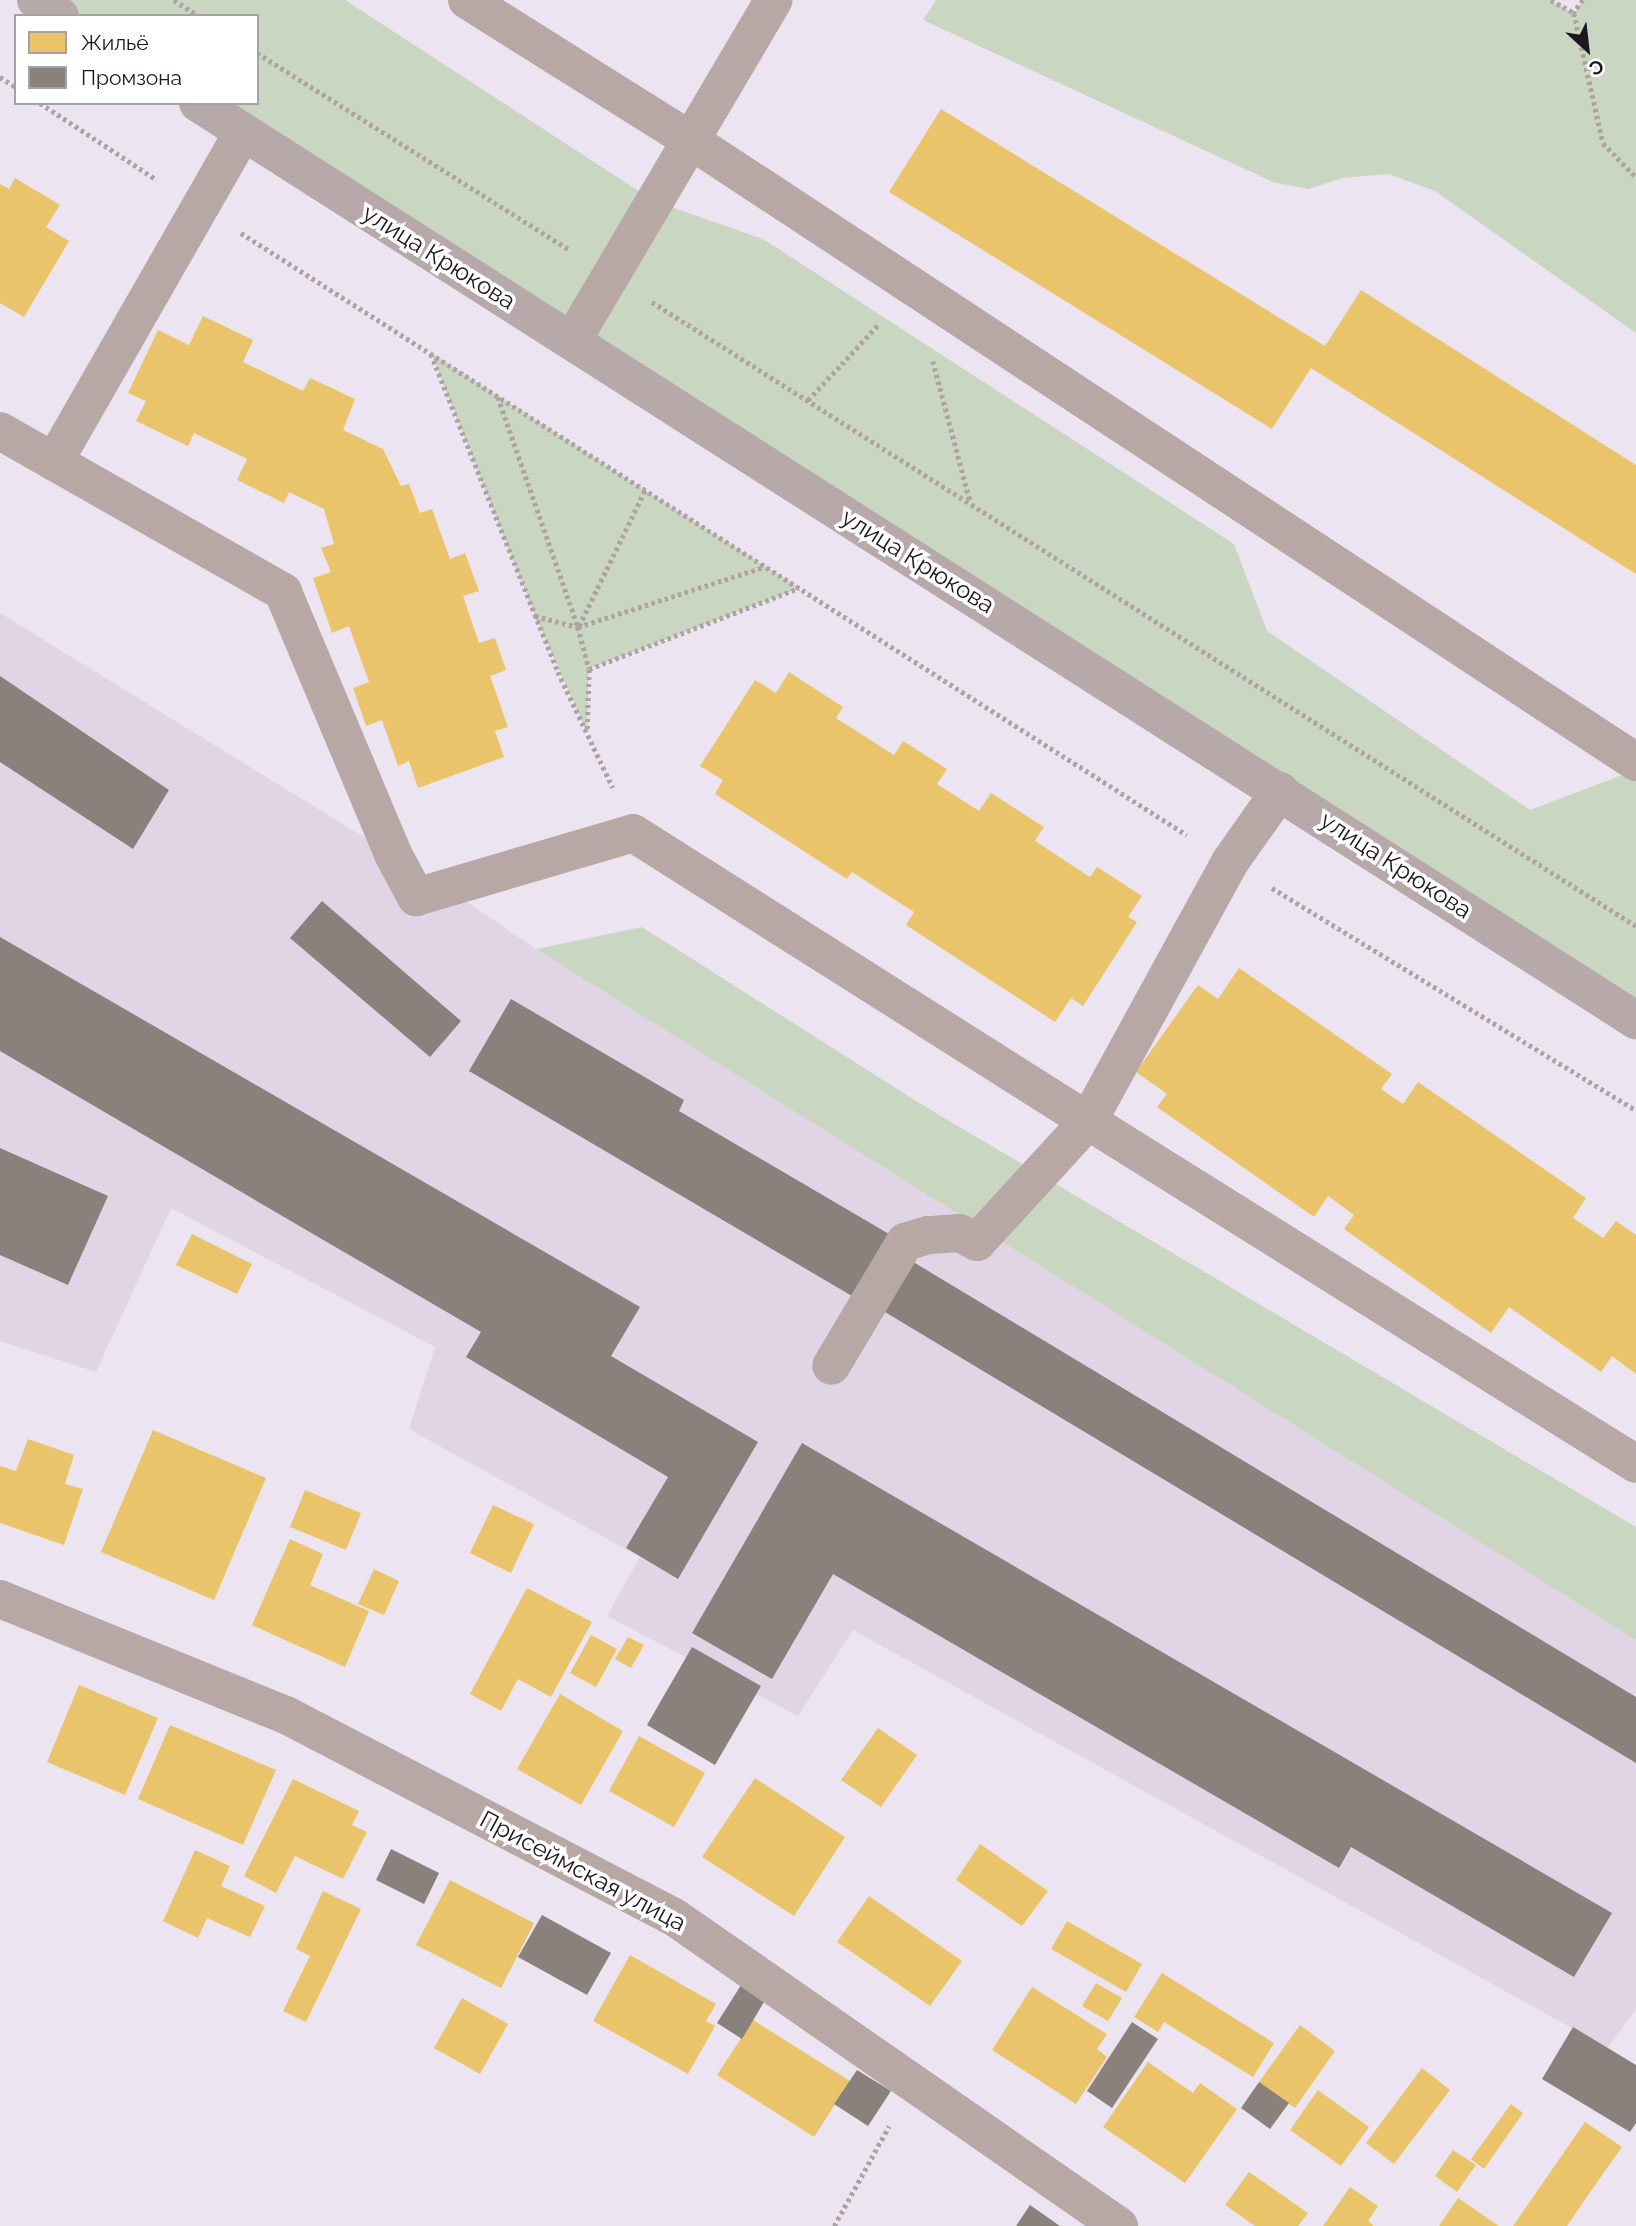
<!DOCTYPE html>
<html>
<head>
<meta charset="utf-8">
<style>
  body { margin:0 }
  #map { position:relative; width:1636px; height:2226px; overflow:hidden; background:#ede4f1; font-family:Raleway,sans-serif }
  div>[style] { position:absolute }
  .industrial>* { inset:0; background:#e1d4e4 }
  .green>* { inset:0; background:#c8d6c2 }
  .homes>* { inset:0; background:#e9c46a }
  .industry>* { inset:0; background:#8a817c }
  .path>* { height:4.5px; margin-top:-2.25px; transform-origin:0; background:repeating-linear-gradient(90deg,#aea3a2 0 3.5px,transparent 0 7px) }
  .minor>* { height:38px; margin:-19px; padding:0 19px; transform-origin:19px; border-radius:19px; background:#b7a8a5 }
  .major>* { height:38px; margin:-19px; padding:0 19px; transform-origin:19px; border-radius:19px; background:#b7a9aa }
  span { translate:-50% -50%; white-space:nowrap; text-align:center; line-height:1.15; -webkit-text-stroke:7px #fff; paint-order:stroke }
  .street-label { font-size:24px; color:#1d1720 }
  .legend { position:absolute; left:14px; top:14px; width:245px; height:91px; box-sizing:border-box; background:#fff; border:2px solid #a5a2a6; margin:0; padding:9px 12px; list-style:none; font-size:21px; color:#1d1720 }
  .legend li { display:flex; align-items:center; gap:14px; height:35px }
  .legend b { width:35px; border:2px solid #a5a2a6 }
  .north { position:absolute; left:1552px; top:14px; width:70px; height:70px; -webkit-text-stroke:5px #fff; paint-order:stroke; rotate:153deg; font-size:19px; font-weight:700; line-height:28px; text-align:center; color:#1d1720 }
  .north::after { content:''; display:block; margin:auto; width:24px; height:32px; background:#1d1720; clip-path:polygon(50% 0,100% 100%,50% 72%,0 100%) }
</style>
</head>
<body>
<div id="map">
  <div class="industrial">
    <div style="clip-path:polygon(0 613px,445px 887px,536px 949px,1636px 1640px,1636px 2009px,1608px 2048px,853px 1630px,798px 1716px,607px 1616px,640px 1557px,409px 1429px,435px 1347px,171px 1208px,96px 1372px,0 1341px)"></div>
  </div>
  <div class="green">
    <div style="clip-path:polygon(36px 0,345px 0,654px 201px,763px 239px,1234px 544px,1267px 631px,1530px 810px,1636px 770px,1636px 1020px,198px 103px,257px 103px,257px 16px,60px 16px)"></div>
    <div style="clip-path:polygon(936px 0,1551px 0,1574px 13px,1583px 0,1636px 0,1636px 333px,1435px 191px,1389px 174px,1343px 178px,1308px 189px,1273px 182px,923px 20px)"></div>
    <div style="clip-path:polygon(431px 353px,645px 490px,800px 588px,589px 669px,587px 732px,535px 616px)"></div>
    <div style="clip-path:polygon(642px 927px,924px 1106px,1636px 1527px,1636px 1640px,536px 949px)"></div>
  </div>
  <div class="homes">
    <div style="clip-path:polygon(941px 109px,1325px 346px,1361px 290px,1636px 465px,1636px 574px,1311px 368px,1272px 429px,889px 192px)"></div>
    <div style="clip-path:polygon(15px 178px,60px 205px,46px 227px,69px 241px,24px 317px,0 303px,0 184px,9px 189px)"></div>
    <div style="clip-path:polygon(203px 316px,253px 340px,243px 362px,303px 391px,310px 378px,355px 399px,343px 430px,383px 449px,401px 486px,409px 484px,420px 513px,432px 509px,450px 559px,465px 553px,479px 591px,463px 596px,479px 643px,495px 638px,506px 670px,490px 676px,508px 727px,495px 731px,504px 757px,418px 788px,409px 761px,398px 766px,382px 720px,366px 726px,353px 688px,369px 682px,349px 626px,332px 633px,313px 578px,331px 572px,321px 548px,334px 544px,324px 509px,289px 492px,284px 503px,237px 480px,247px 459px,194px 433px,188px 446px,136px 421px,146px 401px,128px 393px,158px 330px,189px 345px)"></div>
    <div style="clip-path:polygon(789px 672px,843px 707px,836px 718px,894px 755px,903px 741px,947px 769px,937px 784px,979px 811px,991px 793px,1044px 827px,1035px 841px,1090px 877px,1097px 867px,1142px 896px,1128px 917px,1137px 922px,1083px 1006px,1071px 998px,1055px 1022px,906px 925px,914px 912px,852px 872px,847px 879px,715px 794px,723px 780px,700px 766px,755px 680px,776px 693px)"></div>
    <div style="clip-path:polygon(1239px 968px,1392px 1074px,1381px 1089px,1403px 1104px,1418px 1082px,1586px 1198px,1573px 1218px,1603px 1238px,1616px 1221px,1636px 1235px,1636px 1374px,1612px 1356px,1601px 1372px,1509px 1307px,1491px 1333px,1344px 1229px,1354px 1215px,1328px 1196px,1314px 1217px,1157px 1107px,1167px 1094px,1136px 1072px,1198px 985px,1218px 999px)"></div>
    <div style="clip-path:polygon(192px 1234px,252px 1264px,237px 1294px,176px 1265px)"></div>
    <div style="clip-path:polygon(153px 1430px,266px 1478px,214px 1600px,101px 1552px)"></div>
    <div style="clip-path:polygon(28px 1439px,74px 1455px,65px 1484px,83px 1489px,64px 1545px,0 1523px,0 1466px,16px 1471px)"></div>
    <div style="clip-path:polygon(305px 1490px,361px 1513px,346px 1550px,290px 1527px)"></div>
    <div style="clip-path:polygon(493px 1505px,534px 1524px,511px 1573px,470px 1553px)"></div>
    <div style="clip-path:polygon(290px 1539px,323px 1554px,310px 1585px,369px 1611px,345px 1667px,252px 1625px)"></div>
    <div style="clip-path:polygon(374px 1569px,399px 1581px,384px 1615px,358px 1604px)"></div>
    <div style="clip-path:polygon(527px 1588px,592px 1622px,551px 1697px,518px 1679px,501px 1711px,470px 1694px)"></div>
    <div style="clip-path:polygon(591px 1635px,617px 1649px,596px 1687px,570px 1673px)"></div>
    <div style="clip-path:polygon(628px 1637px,644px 1645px,631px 1668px,615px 1659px)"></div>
    <div style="clip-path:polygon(79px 1685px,158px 1718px,125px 1795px,47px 1762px)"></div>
    <div style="clip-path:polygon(560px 1694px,623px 1731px,581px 1805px,517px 1769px)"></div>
    <div style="clip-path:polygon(170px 1725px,276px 1770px,243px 1845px,138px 1799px)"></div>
    <div style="clip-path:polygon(878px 1728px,917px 1755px,881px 1807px,841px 1780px)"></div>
    <div style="clip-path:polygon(639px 1736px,705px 1773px,674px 1827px,609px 1791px)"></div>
    <div style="clip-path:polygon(755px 1778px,845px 1837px,794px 1916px,702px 1857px)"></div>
    <div style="clip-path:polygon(293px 1779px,359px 1811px,352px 1825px,367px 1832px,343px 1879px,295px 1856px,276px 1893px,244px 1876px)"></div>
    <div style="clip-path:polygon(980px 1844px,1048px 1891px,1022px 1926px,956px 1880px)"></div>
    <div style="clip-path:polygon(195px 1850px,230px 1866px,221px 1886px,265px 1906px,250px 1937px,207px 1918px,198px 1938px,163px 1921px)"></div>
    <div style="clip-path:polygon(450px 1880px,534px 1923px,501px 1988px,416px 1945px)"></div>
    <div style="clip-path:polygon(323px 1891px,361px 1909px,306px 2022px,283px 2011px,310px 1956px,296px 1949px)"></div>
    <div style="clip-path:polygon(869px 1896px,962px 1961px,930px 2006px,837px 1942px)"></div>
    <div style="clip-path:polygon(1067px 1921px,1142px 1964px,1126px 1992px,1051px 1949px)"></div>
    <div style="clip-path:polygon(630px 1955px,716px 2004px,706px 2021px,715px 2026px,688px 2074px,593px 2021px)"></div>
    <div style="clip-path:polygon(1162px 1973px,1274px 2043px,1253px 2077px,1164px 2022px,1158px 2032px,1134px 2017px)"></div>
    <div style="clip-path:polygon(1096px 1983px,1122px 1998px,1108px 2021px,1082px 2006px)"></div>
    <div style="clip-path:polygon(1032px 1987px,1107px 2034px,1097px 2049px,1107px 2057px,1076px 2104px,992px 2050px)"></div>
    <div style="clip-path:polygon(462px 1998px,508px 2024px,480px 2074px,434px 2048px)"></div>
    <div style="clip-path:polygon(753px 2020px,850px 2081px,814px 2137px,717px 2075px)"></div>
    <div style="clip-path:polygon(1300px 2025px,1335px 2051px,1295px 2108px,1259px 2082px)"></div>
    <div style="clip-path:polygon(1148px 2062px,1193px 2093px,1200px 2083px,1237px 2109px,1185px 2183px,1103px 2127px)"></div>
    <div style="clip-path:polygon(1422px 2068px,1450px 2090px,1394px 2164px,1366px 2143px)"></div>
    <div style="clip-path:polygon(1318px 2090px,1369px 2127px,1341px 2166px,1290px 2130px)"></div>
    <div style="clip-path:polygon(1511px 2104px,1523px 2113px,1484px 2169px,1471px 2159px)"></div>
    <div style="clip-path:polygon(1585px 2122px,1622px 2147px,1593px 2188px,1567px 2226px,1513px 2226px)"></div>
    <div style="clip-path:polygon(1453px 2150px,1476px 2165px,1457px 2192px,1435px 2176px)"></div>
    <div style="clip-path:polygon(1249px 2172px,1308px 2213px,1298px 2226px,1255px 2226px,1225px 2205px)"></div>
    <div style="clip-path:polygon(1350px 2187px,1378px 2206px,1368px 2221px,1374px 2226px,1323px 2226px)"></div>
    <div style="clip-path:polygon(1458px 2198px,1499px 2226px,1439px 2226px)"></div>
  </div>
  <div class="industry">
    <div style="clip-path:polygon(0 676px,169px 790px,133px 849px,0 762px)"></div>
    <div style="clip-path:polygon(322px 901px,461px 1021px,430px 1057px,290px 938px)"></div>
    <div style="clip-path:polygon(0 937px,640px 1307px,611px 1356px,758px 1442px,678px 1579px,626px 1548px,668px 1477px,466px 1357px,481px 1332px,0 1051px)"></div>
    <div style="clip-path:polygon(511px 999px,684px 1100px,679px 1111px,889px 1234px,852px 1296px,469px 1071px)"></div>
    <div style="clip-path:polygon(0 1148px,108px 1196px,68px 1285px,0 1255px)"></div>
    <div style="clip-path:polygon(905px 1257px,1636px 1697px,1636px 1763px,875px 1306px)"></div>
    <div style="clip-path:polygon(802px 1443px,1612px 1913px,1574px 1977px,1351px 1847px,1339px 1868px,833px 1574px,772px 1679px,692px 1633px)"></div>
    <div style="clip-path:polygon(692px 1647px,761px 1686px,715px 1765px,647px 1725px)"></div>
    <div style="clip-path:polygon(391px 1849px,439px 1873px,424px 1904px,376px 1880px)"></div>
    <div style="clip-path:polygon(542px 1915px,611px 1953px,587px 1995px,518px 1957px)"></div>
    <div style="clip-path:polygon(743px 1982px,767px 1997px,742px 2039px,717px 2023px)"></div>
    <div style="clip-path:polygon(1132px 2022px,1158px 2039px,1112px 2108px,1087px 2091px)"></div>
    <div style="clip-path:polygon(1573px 2027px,1636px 2065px,1636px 2123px,1630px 2132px,1542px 2079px)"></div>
    <div style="clip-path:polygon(857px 2070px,891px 2091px,868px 2126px,834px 2104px)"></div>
    <div style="clip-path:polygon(1259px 2082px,1289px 2103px,1270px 2129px,1241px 2108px)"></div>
    <div style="clip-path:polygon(1030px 2205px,1060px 2226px,1016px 2226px)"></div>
  </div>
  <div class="path">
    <div style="left:174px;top:0;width:30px;rotate:33deg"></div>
    <div style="left:1551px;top:0;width:26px;rotate:29deg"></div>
    <div style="left:1583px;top:0;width:16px;rotate:125deg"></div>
    <div style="left:1574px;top:13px;width:133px;rotate:77.4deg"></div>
    <div style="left:1603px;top:143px;width:47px;rotate:45.9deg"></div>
    <div style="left:257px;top:53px;width:368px;rotate:32.2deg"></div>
    <div style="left:0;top:77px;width:19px;rotate:32deg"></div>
    <div style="left:40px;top:103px;width:140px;rotate:33.3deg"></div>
    <div style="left:241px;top:233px;width:1121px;rotate:32.47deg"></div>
    <div style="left:652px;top:302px;width:1165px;rotate:32.38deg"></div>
    <div style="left:431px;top:354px;width:342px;rotate:68.2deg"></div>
    <div style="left:558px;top:672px;width:128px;rotate:64.6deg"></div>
    <div style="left:933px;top:361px;width:145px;rotate:75.2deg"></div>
    <div style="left:498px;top:397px;width:244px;rotate:70.8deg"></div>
    <div style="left:808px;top:400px;width:103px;rotate:-47deg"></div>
    <div style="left:535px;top:616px;width:44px;rotate:14.3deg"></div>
    <div style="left:578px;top:627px;width:43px;rotate:75.3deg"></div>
    <div style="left:579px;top:626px;width:151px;rotate:-64.1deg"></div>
    <div style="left:578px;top:627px;width:195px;rotate:-17.9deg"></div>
    <div style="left:587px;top:729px;width:60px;rotate:-88.1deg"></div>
    <div style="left:589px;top:669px;width:225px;rotate:-21.1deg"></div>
    <div style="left:1272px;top:888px;width:426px;rotate:31.4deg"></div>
    <div style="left:834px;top:2226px;width:114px;rotate:-61.2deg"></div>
  </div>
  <div class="minor">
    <div style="left:467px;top:0;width:263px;rotate:32.1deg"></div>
    <div style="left:690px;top:140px;width:1132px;rotate:33.33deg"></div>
    <div style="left:572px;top:341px;width:396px;rotate:-59.4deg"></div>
    <div style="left:0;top:431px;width:326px;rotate:29.6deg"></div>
    <div style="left:283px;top:592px;width:284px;rotate:67.2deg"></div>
    <div style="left:393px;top:854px;width:49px;rotate:61.9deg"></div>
    <div style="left:416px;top:897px;width:226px;rotate:-16.4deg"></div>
    <div style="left:633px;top:833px;width:538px;rotate:32.33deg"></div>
    <div style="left:1088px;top:1121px;width:164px;rotate:132.5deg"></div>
    <div style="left:977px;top:1242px;width:20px;rotate:-153deg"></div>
    <div style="left:959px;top:1233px;width:31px;rotate:176deg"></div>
    <div style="left:928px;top:1235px;width:24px;rotate:163deg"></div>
    <div style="left:905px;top:1242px;width:144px;rotate:120.8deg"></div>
    <div style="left:54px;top:462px;width:380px;rotate:-60.2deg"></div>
    <div style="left:1280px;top:791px;width:87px;rotate:125.2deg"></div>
    <div style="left:1230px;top:862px;width:295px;rotate:118.7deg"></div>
    <div style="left:1088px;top:1121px;width:646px;rotate:32.04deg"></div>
    <div style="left:0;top:1599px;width:309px;rotate:22.1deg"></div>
    <div style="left:286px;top:1715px;width:437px;rotate:27.5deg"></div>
    <div style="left:674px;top:1917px;width:542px;rotate:34.78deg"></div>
  </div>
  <div class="major">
    <div style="left:36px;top:0;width:29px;rotate:34deg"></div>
    <div style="left:198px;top:103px;width:1706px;rotate:32.53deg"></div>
  </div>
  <div class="street-label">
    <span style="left:439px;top:257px;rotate:32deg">улица Крюкова</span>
    <span style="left:918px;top:561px;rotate:32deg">улица Крюкова</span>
    <span style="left:1396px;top:865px;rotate:33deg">улица Крюкова</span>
    <span style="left:583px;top:1871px;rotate:28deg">Присеймская улица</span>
  </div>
  <ul class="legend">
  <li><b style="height:19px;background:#e9c46a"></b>Жильё</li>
  <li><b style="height:19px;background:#8a817c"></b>Промзона</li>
  </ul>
  <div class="north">С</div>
</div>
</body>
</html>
